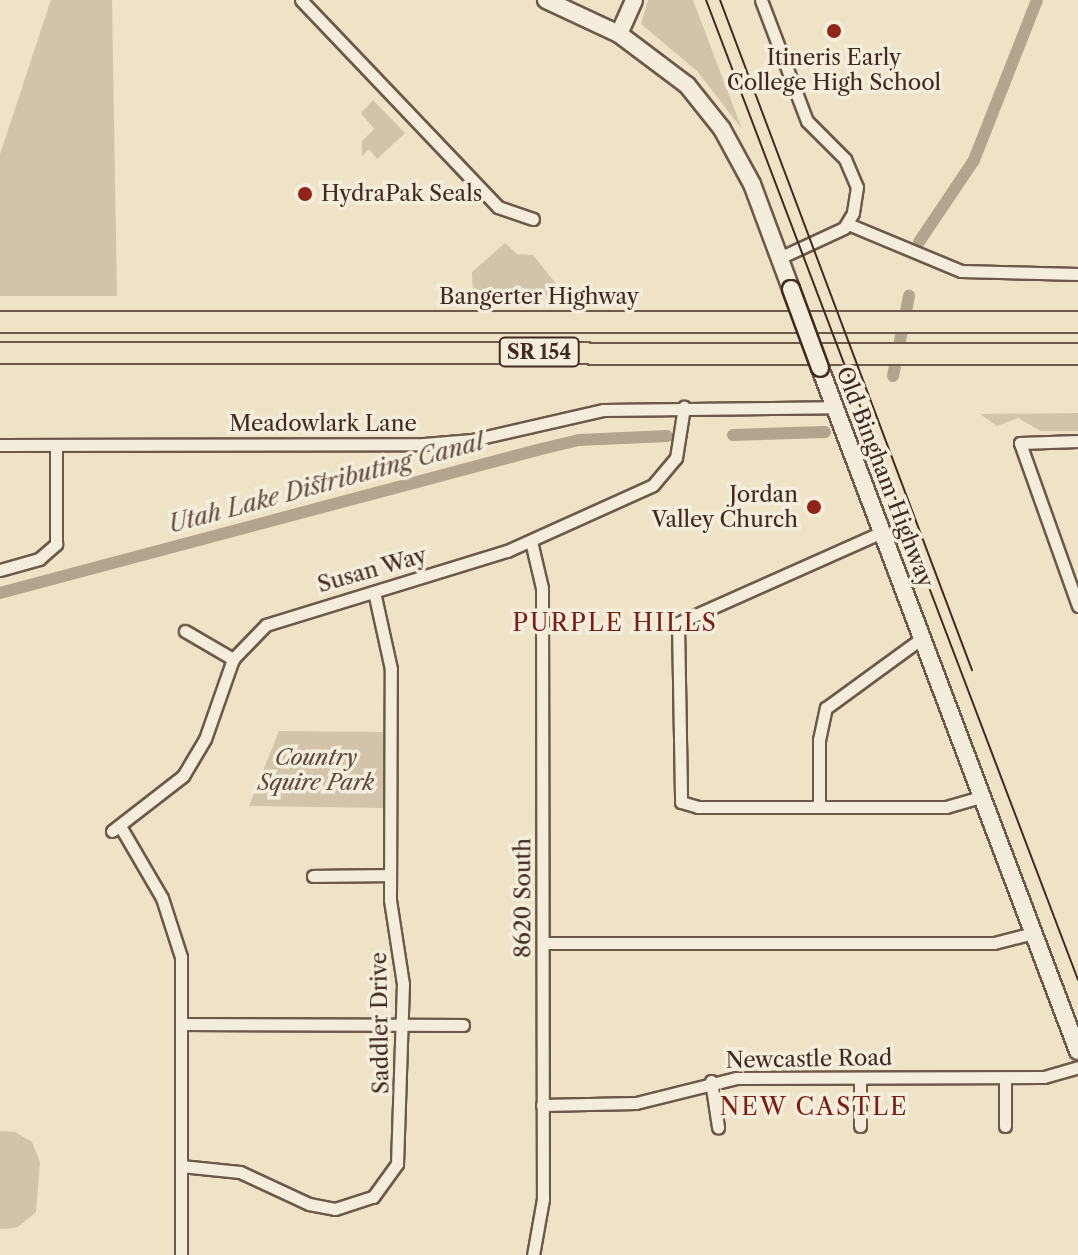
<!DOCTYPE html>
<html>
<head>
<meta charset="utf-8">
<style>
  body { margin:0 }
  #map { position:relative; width:1078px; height:1255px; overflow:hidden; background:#eee3c7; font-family:"Libre Caslon Text",serif }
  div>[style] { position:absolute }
  .green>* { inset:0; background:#d1c4ab }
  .canal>* { height:12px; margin:-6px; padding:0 6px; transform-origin:6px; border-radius:6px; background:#b3a48e }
  .roads { filter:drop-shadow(2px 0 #6c594a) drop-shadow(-2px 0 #6c594a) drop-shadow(0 2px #6c594a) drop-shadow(0 -2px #6c594a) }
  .street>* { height:11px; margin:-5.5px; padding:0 5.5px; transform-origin:5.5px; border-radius:5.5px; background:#f4eddb }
  .secondary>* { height:16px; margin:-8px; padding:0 8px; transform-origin:8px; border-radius:8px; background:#f4eddb }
  .highway>* { height:20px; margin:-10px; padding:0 10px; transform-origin:10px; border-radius:10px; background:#eee3c7 }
  .tram>* { height:2px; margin:-1px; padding:0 1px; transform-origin:1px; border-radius:1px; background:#412b20 }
  .bridges { filter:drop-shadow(2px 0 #412b20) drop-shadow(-2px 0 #412b20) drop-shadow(0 2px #412b20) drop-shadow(0 -2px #412b20) }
  .secondary-bridge>* { height:16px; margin:-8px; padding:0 8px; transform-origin:8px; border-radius:8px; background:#f4eddb }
  .dots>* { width:22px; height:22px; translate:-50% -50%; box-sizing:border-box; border:4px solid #f4eddb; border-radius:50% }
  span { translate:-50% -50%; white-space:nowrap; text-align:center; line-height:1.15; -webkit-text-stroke:7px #f4eddb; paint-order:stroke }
  .shield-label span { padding:2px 6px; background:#f4eddb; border:2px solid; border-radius:6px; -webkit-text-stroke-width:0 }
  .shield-label { font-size:20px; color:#412b20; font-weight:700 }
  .poi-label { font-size:22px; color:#412b20 }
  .left { translate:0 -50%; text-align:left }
  .right { translate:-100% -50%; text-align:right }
  .street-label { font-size:22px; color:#412b20 }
  .park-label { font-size:22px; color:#5e4a3c; font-style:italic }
  .water-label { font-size:24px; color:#634f41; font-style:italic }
  .neighbourhood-label { font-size:24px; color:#7a1f14; letter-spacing:2px }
</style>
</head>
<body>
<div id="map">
  <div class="green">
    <div style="clip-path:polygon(51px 0,112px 0,117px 296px,0 296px,0 154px)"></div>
    <div style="clip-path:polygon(648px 0,693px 0,742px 129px,697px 71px,641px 24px)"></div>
    <div style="clip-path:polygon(373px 100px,405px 133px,377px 159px,369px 149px,362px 156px,362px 141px,374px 129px,361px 113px)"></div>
    <div style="clip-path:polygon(505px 243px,517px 254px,533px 255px,565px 295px,473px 296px,472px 272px)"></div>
    <div style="clip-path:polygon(1078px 413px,1078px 431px,1041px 431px,1018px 418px,997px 426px,980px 414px)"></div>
    <div style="clip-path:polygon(279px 731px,383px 732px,383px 808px,249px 806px)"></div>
    <div style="clip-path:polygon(0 1131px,15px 1132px,32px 1142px,40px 1162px,36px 1212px,18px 1227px,5px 1229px,0 1229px)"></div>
  </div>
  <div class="canal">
    <div style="left:919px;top:242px;width:99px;rotate:-56.1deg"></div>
    <div style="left:974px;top:160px;width:172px;rotate:-68.5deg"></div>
    <div style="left:893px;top:376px;width:82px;rotate:-78.7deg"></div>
    <div style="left:733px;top:435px;width:92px;rotate:-1.9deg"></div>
    <div style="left:0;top:593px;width:556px;rotate:-14.91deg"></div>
    <div style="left:537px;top:450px;width:43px;rotate:-13.4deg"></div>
    <div style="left:579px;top:440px;width:88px;rotate:-2.6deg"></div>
  </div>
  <div class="roads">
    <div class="street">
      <div style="left:301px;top:0;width:286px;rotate:46.4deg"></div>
      <div style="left:498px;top:207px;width:37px;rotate:19deg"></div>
      <div style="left:761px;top:0;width:129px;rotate:69.2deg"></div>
      <div style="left:807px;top:121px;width:54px;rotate:45deg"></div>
      <div style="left:845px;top:159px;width:30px;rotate:67deg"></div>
      <div style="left:857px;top:187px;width:26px;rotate:99deg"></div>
      <div style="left:853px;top:213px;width:17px;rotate:121deg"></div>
      <div style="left:844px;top:228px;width:72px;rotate:155.2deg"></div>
      <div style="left:848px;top:224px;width:122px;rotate:22.6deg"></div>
      <div style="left:961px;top:271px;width:117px;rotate:1.5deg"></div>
      <div style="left:1078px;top:441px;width:58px;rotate:178deg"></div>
      <div style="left:1020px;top:443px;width:173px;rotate:70.4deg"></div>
      <div style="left:0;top:445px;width:424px;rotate:-0.1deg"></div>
      <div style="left:424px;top:444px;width:48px;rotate:-4.8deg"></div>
      <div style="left:472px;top:440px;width:134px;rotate:-12.9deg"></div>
      <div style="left:603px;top:410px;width:232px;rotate:-0.7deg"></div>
      <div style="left:882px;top:532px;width:223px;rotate:156deg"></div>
      <div style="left:678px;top:623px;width:179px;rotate:89deg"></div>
      <div style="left:681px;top:802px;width:18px;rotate:16deg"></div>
      <div style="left:698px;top:807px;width:248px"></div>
      <div style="left:946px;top:807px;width:37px;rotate:-16deg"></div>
      <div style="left:531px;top:541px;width:48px;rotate:76.8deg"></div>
      <div style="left:542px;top:588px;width:611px;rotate:89.91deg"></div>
      <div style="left:543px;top:1199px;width:57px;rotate:100.1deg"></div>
      <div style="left:0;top:570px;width:41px;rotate:-15.8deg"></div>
      <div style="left:39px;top:559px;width:23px;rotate:-41deg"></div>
      <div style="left:56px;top:544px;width:99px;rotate:-90deg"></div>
      <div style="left:185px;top:631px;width:56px;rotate:30.3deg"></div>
      <div style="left:819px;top:807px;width:67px;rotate:-90deg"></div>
      <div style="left:819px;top:740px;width:33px;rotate:-78deg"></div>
      <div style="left:826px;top:708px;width:119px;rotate:-36.1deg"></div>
      <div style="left:120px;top:826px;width:83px;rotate:59.7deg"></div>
      <div style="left:162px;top:898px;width:62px;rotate:72.1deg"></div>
      <div style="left:181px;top:957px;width:298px;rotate:90deg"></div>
      <div style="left:112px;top:831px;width:90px;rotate:-37.8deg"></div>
      <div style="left:183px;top:776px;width:43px;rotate:-59.3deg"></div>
      <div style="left:205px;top:739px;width:85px;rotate:-70.7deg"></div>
      <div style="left:233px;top:659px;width:47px;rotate:-45.9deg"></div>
      <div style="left:266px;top:625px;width:252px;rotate:-17.1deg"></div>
      <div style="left:507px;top:551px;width:160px;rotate:-24.3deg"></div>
      <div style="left:653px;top:485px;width:35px;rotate:-50deg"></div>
      <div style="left:676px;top:458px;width:52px;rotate:-81.1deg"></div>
      <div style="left:313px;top:876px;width:77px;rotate:-0.7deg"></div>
      <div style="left:543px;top:943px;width:451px"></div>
      <div style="left:994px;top:943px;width:40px;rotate:-14.4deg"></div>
      <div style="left:183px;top:1024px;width:280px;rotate:0.2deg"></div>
      <div style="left:1005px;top:1078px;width:48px;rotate:90deg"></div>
      <div style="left:711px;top:1081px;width:47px;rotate:81.3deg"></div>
      <div style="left:542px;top:1105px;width:94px;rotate:-1.2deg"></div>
      <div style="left:636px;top:1103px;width:103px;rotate:-14deg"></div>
      <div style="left:736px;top:1078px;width:308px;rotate:-0.2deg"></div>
      <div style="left:1044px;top:1077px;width:35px;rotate:-16deg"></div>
      <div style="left:860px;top:1126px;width:48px;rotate:-90deg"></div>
      <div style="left:181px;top:1166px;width:59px;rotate:5.8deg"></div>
      <div style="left:240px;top:1172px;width:76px;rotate:24.9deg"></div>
      <div style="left:309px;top:1204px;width:26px;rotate:11deg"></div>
      <div style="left:335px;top:1209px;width:40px;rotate:-18deg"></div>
      <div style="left:373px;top:1197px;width:41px;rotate:-54deg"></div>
      <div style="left:397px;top:1164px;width:180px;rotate:-88.1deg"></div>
      <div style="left:403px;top:984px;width:85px;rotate:-98.8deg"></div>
      <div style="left:390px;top:900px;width:231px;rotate:-89.8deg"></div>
      <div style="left:391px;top:669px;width:79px;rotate:-102.4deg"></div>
    </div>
    <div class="secondary">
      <div style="left:546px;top:0;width:81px;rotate:25deg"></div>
      <div style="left:619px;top:34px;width:85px;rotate:36.9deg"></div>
      <div style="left:687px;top:85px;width:56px;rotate:51.5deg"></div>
      <div style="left:722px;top:129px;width:63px;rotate:61.4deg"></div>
      <div style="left:752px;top:184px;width:112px;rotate:69.6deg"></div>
      <div style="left:619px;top:34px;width:37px;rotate:-66deg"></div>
      <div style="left:820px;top:368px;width:730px;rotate:69.31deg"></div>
    </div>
    <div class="highway">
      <div style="left:0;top:322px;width:1078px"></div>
      <div style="left:0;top:353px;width:1078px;rotate:0.05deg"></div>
    </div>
  </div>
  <div class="tram">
    <div style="left:706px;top:0;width:1048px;rotate:69.21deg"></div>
    <div style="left:720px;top:0;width:716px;rotate:69.39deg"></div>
  </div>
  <div class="bridges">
    <div class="secondary-bridge">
      <div style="left:791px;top:289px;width:84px;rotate:69.8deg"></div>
    </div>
  </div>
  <div class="dots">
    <div style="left:834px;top:31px;background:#8f2418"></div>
    <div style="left:305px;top:194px;background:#8f2418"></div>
    <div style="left:814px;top:507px;background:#8f2418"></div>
  </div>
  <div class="shield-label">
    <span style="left:539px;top:352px">SR 154</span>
  </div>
  <div class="poi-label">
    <span style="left:834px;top:70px">Itineris Early<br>College High School</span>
    <span class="left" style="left:321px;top:194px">HydraPak Seals</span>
    <span class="right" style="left:798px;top:507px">Jordan<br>Valley Church</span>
  </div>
  <div class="street-label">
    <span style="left:539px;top:297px">Bangerter Highway</span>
    <span style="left:323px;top:424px">Meadowlark Lane</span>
    <span style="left:885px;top:477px;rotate:69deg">Old Bingham Highway</span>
    <span style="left:372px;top:570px;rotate:-16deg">Susan Way</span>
    <span style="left:523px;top:898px;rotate:-90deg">8620 South</span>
    <span style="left:380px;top:1023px;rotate:-91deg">Saddler Drive</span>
    <span style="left:809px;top:1059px;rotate:-1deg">Newcastle Road</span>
  </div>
  <div class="park-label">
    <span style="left:316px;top:770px">Country<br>Squire Park</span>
  </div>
  <div class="water-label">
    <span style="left:326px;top:483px;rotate:-15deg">Utah Lake Distributing Canal</span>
  </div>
  <div class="neighbourhood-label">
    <span style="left:615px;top:623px">PURPLE HILLS</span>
    <span style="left:814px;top:1107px">NEW CASTLE</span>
  </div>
</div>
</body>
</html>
